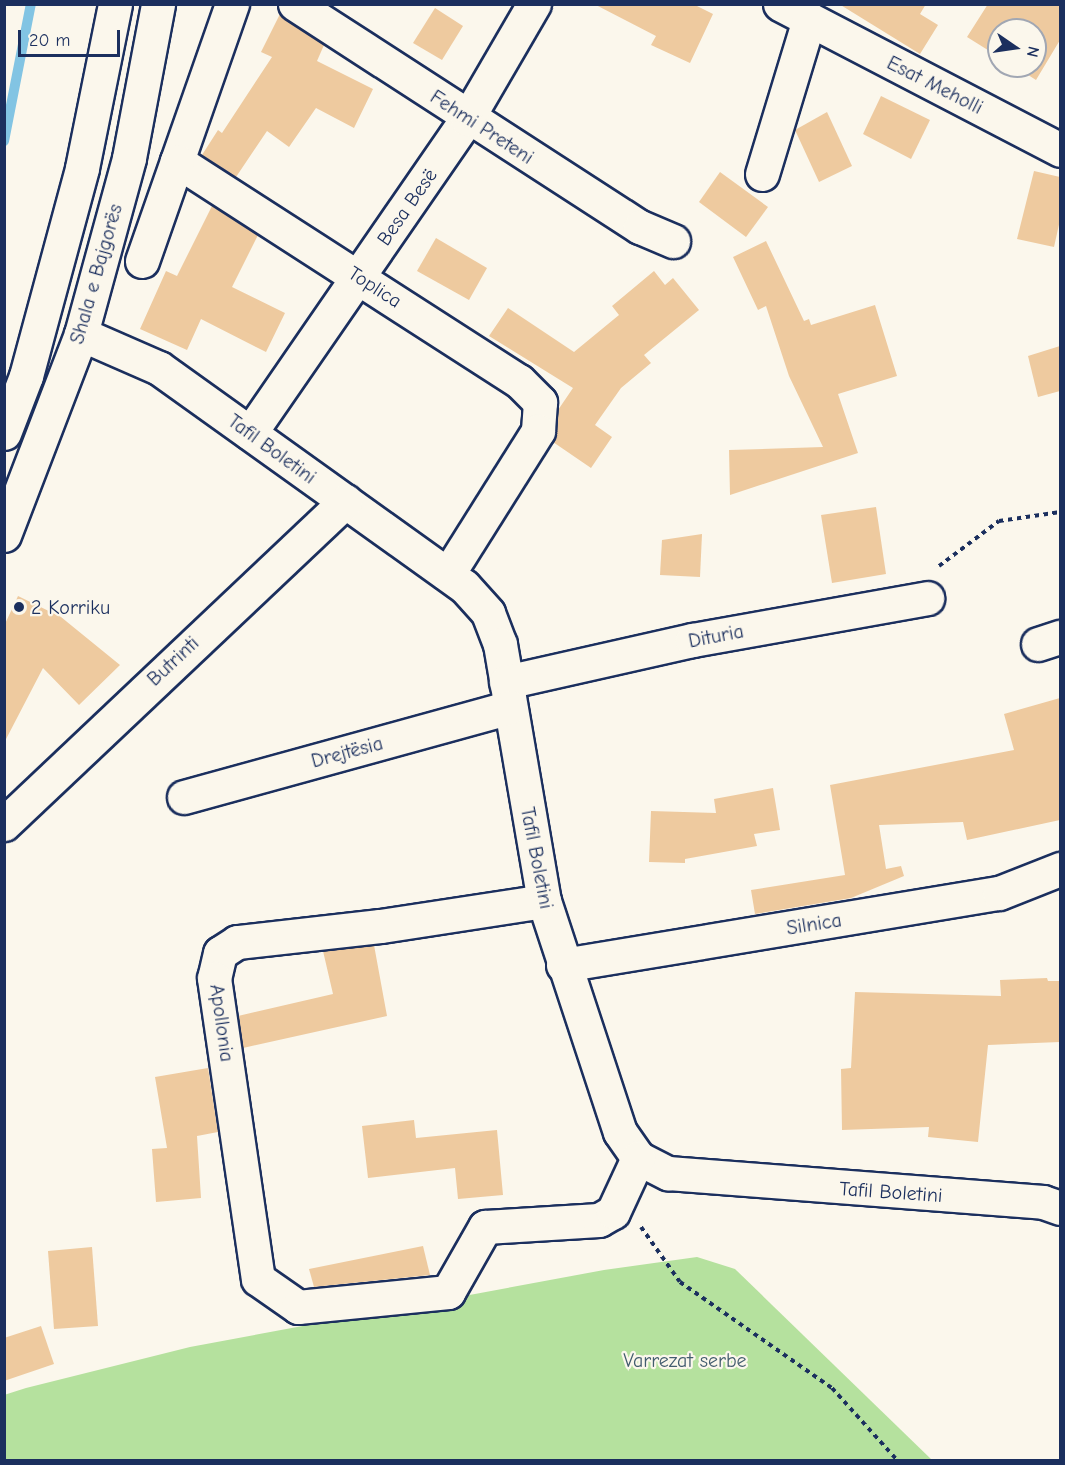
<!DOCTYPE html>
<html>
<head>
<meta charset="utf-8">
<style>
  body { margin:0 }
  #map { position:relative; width:1065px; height:1465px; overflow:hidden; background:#fbf7ec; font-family:"Comic Neue",sans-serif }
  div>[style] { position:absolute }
  .green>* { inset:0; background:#b5e19e }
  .stream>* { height:10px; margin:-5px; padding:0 5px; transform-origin:5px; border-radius:5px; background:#82c4e3 }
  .building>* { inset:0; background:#eeca9f }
  .path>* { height:4px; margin-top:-2px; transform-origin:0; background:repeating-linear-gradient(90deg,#1b2f5e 0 4.5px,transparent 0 9px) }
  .roads { filter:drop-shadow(2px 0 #1b2f5e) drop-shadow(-2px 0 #1b2f5e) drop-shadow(0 2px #1b2f5e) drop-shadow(0 -2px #1b2f5e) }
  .street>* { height:33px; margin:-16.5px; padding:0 16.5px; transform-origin:16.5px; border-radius:16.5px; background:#fbf7ec }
  .secondary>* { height:33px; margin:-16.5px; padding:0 16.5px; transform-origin:16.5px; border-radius:16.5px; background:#fbf7ec }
  .dots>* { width:16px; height:16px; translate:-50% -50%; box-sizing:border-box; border:3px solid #fbf7ec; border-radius:50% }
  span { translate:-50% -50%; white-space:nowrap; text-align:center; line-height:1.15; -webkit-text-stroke:4.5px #fbf7ec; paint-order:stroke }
  .street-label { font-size:20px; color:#1b2f5e }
  .poi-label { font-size:20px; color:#1b2f5e }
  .left { translate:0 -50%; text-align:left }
  .park-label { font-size:20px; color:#425c6e }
  .frame { position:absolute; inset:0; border:6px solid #1b2f5e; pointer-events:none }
  .north { position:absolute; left:987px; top:18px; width:60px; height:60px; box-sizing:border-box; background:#fbf7ec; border:2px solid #a1a7b3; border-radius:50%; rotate:103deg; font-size:16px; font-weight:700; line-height:24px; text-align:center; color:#1b2f5e }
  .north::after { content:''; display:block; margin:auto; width:21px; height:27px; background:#1b2f5e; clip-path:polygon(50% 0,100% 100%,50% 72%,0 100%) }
  .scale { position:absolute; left:18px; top:30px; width:102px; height:27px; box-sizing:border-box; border:3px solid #1b2f5e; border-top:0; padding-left:8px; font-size:18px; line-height:21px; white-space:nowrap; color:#1b2f5e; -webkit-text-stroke:4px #fbf7ec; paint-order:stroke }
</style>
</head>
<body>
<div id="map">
  <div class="green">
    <i style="clip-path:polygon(697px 1257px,735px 1269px,932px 1460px,5px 1460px,4px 1395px,26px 1388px,190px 1347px,604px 1270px)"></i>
  </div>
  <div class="stream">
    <i style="left:4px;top:141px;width:140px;rotate:-78.9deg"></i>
  </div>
  <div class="building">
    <i style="clip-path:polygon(594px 4px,693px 4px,713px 14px,690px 63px,651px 45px,656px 36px)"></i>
    <i style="clip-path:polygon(839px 4px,926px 4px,920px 14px,938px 25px,920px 54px)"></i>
    <i style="clip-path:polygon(988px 4px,1060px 4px,1060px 40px,1036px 80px,1014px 66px,1035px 66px,1035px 30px,999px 30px,999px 57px,967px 37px)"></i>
    <i style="clip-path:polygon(435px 8px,463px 26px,442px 60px,413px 43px)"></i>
    <i style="clip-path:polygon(280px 14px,324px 45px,317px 61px,373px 89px,354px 128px,316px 108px,289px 147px,267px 131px,236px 177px,202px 155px,218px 130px,222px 133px,272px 57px,261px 52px)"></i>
    <i style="clip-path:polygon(881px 96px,930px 120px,911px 159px,863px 134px)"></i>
    <i style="clip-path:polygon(827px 112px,852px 166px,819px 182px,795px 130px)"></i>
    <i style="clip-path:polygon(1034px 171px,1060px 177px,1060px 220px,1054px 247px,1017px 239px)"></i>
    <i style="clip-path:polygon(720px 172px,768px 207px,746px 237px,699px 202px)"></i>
    <i style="clip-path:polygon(212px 206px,258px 235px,232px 287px,285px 313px,266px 352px,201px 319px,187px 350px,140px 329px,166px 271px,177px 276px)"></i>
    <i style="clip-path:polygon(436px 238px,487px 268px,469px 300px,417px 271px)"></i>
    <i style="clip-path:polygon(766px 241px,804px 321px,809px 319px,811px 325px,875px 305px,897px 376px,838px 394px,858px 453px,730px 495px,729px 450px,823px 447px,789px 376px,766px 306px,758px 310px,733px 257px)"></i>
    <i style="clip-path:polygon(654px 271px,665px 285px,673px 278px,699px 310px,644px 355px,651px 363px,621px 388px,595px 425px,612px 437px,591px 468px,553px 442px,558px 410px,573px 388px,489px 336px,508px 308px,574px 352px,619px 315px,612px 306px)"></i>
    <i style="clip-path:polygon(1060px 346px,1060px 391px,1038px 397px,1028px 356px)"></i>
    <i style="clip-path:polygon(876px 507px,886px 574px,832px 583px,821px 515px)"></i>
    <i style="clip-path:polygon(702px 534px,700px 577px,660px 575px,662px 540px)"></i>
    <i style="clip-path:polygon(18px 596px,61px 617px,120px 665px,79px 705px,43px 668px,4px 743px,4px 626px)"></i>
    <i style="clip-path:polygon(1060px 698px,1060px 820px,967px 840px,963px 822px,879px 825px,886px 869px,901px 866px,904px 876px,851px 898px,755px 914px,751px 890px,845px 875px,830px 785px,1014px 750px,1004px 714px)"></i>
    <i style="clip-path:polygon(773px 788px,780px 830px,754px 834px,757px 846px,685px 859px,685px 863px,649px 862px,651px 811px,716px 813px,714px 799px)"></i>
    <i style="clip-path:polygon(374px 945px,387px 1016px,243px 1048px,238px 1016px,333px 994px,323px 951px)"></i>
    <i style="clip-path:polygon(1047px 978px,1048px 981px,1060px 981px,1060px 1042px,988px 1045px,978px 1142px,928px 1137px,929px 1127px,842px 1130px,841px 1069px,851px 1068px,855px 992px,1001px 996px,1000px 980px)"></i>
    <i style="clip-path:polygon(208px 1068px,218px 1132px,197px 1136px,201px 1198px,156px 1202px,152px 1149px,167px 1148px,155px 1077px)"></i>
    <i style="clip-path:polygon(414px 1120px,416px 1138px,497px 1130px,503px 1195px,458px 1199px,455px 1168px,368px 1178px,362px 1126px)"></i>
    <i style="clip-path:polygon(423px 1246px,430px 1275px,314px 1287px,309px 1269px)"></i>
    <i style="clip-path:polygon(92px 1247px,98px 1326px,54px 1329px,48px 1251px)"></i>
    <i style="clip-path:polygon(41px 1326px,54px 1364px,4px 1381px,4px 1338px)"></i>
  </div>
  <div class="path">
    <i style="left:939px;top:566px;width:75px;rotate:-36.9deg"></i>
    <i style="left:999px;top:521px;width:62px;rotate:-8.4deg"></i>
    <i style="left:641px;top:1227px;width:67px;rotate:54.7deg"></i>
    <i style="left:680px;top:1282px;width:185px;rotate:34.9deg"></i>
    <i style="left:832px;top:1388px;width:97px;rotate:47.9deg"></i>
  </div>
  <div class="roads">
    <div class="street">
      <i style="left:232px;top:4px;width:166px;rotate:109.3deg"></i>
      <i style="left:177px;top:161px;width:407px;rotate:32.8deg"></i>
      <i style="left:519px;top:381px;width:30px;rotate:45deg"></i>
      <i style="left:540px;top:402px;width:29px;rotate:94deg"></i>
      <i style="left:538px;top:431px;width:169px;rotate:122.2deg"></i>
      <i style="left:295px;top:4px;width:411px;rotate:32.9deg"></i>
      <i style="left:640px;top:227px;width:36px;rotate:23deg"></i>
      <i style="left:780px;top:4px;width:316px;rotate:27.5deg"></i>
      <i style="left:762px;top:174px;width:162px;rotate:-73.1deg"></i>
      <i style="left:142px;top:261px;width:106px;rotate:-70.7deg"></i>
      <i style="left:81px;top:334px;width:85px;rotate:23.6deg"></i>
      <i style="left:159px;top:368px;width:375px;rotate:35.6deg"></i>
      <i style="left:464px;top:586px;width:36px;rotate:48deg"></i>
      <i style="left:488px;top:613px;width:33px;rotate:69deg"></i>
      <i style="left:500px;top:644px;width:261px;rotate:80.3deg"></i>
      <i style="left:544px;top:901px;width:243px;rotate:71.8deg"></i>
      <i style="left:620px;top:1132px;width:32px;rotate:55deg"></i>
      <i style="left:638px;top:1158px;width:34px;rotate:27deg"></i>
      <i style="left:668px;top:1173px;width:376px;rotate:4.4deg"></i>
      <i style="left:1043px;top:1202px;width:18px;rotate:19deg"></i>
      <i style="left:250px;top:433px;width:382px;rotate:-55.4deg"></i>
      <i style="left:467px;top:119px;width:133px;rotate:-59.8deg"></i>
      <i style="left:1038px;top:644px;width:23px;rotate:-18deg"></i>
      <i style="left:506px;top:682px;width:191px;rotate:-12.7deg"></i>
      <i style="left:692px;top:640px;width:239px;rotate:-10.1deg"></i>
      <i style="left:184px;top:797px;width:338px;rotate:-15.4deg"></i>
      <i style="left:4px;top:824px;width:470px;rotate:-43.4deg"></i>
      <i style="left:544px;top:901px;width:166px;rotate:171.3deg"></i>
      <i style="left:380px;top:926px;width:144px;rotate:173.6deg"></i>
      <i style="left:237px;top:942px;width:20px;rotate:147deg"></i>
      <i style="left:220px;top:953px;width:26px;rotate:103deg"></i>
      <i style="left:214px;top:978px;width:304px;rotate:81.7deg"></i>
      <i style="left:258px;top:1279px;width:49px;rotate:35deg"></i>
      <i style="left:298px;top:1307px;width:151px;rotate:-5.7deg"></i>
      <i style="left:448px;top:1292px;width:75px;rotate:-60.4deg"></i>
      <i style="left:485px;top:1227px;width:114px;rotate:-3.5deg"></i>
      <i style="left:599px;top:1220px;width:16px;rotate:-30deg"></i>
      <i style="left:613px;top:1212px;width:60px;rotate:-65.2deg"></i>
      <i style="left:563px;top:965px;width:442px;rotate:-9.4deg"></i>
      <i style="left:999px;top:893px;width:66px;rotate:-21.5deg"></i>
    </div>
    <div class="secondary">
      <i style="left:4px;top:433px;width:61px;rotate:-68.9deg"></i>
      <i style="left:26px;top:376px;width:215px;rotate:-74.9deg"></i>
      <i style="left:82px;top:168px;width:167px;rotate:-78.6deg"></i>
      <i style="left:4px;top:535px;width:215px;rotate:-69deg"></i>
      <i style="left:81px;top:334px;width:182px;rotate:-74.7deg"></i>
      <i style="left:129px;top:158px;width:157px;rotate:-79.3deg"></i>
    </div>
  </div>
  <div class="dots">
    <i style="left:19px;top:607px;background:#1b2f5e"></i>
  </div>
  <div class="street-label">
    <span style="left:935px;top:85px;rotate:27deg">Esat Meholli</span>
    <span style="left:482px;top:127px;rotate:33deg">Fehmi Preteni</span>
    <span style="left:407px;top:207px;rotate:-55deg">Besa Besë</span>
    <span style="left:96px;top:274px;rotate:-74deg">Shala e Bajgorës</span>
    <span style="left:375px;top:287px;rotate:33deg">Toplica</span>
    <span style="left:272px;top:449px;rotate:36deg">Tafil Boletini</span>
    <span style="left:716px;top:636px;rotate:-11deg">Dituria</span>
    <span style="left:173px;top:661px;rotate:-43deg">Butrinti</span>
    <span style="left:347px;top:752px;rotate:-15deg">Drejtësia</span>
    <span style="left:537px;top:858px;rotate:79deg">Tafil Boletini</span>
    <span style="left:814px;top:924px;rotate:-9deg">Silnica</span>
    <span style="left:222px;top:1023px;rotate:82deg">Apollonia</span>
    <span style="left:891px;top:1192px;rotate:4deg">Tafil Boletini</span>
  </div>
  <div class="poi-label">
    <span class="left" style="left:31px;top:607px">2 Korriku</span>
  </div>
  <div class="park-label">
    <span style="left:685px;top:1360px">Varrezat serbe</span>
  </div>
  <div class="frame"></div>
  <div class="north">N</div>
  <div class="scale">20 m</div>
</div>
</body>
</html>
